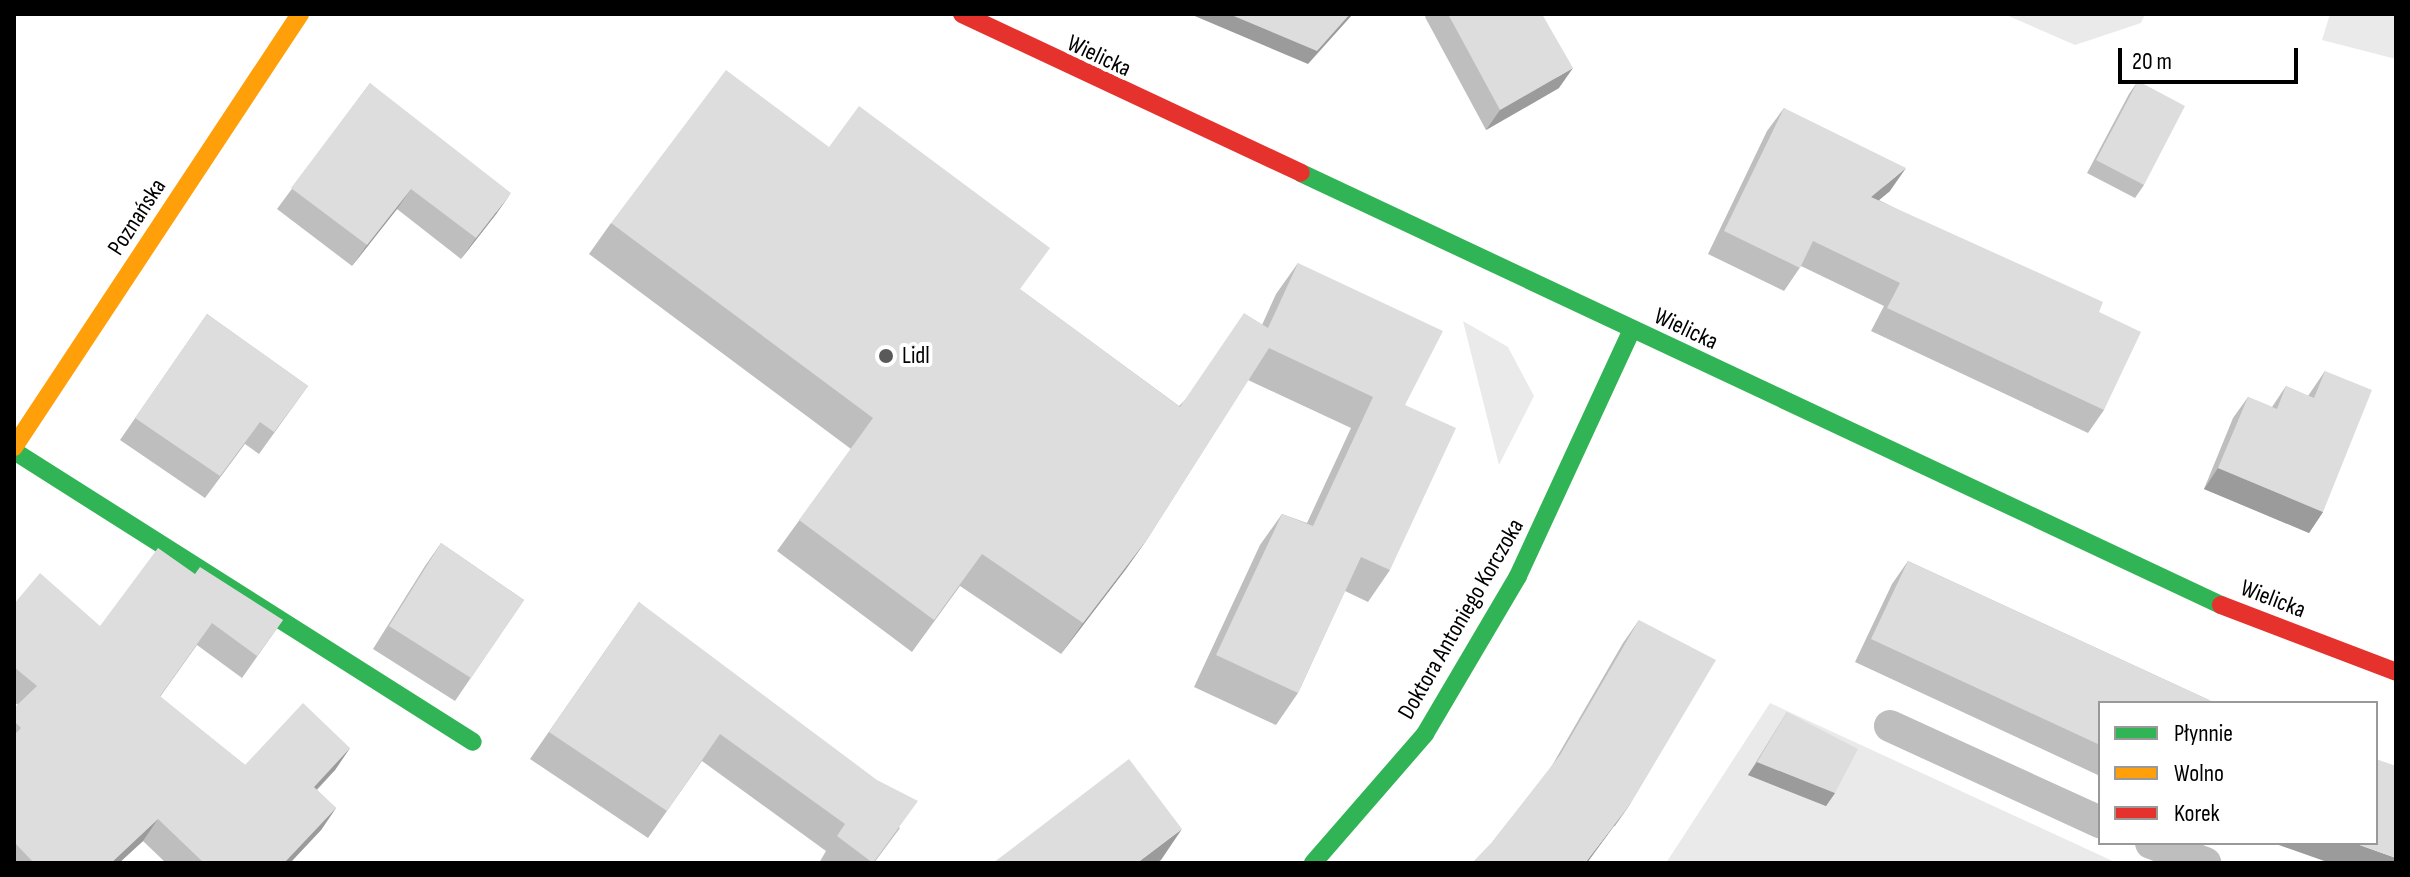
<!DOCTYPE html>
<html>
<head>
<meta charset="utf-8">
<style>
  body { margin:0 }
  #map { position:relative; width:2410px; height:877px; overflow:hidden; background:#fff; font-family:"Sofia Sans Condensed",sans-serif }
  div>[style] { position:absolute }
  .green>* { inset:0; background:#eaeaea }
  .lane>* { height:32px; margin:-16px; padding:0 16px; transform-origin:16px; border-radius:16px; background:#bebebe }
  .fast>* { height:18px; margin:-9px; padding:0 9px; transform-origin:9px; border-radius:9px; background:#30b455 }
  .slow>* { height:18px; margin:-9px; padding:0 9px; transform-origin:9px; border-radius:9px; background:#ff9f0a }
  .jam>* { height:18px; margin:-9px; padding:0 9px; transform-origin:9px; border-radius:9px; background:#e5322d }
  .wall>* { inset:0; background:#bebebe }
  .shaded-wall>* { inset:0; background:#9b9b9b }
  .building>* { inset:0; background:#ddd }
  .dots>* { width:22px; height:22px; translate:-50% -50%; box-sizing:border-box; border:4px solid #fff; border-radius:50% }
  span { translate:-50% -50%; white-space:nowrap; text-align:center; line-height:1.15; -webkit-text-stroke:8px #fff; paint-order:stroke }
  .street-label { font-size:24px; color:#000 }
  .poi-label { font-size:24px; color:#000 }
  .left { translate:0 -50%; text-align:left }
  .frame { position:absolute; inset:0; border:16px solid #000; pointer-events:none }
  .legend { position:absolute; left:2098px; top:701px; width:280px; height:144px; box-sizing:border-box; background:#fff; border:2px solid #999; margin:0; padding:10px 14px; list-style:none; font-size:24px; color:#000 }
  .legend li { display:flex; align-items:center; gap:16px; height:40px }
  .legend b { width:40px; border:2px solid #999 }
  .scale { position:absolute; left:2118px; top:48px; width:180px; height:36px; box-sizing:border-box; border:4px solid #000; border-top:0; padding-left:10px; font-size:24px; line-height:28px; white-space:nowrap; color:#000; -webkit-text-stroke:6px #fff; paint-order:stroke }
</style>
</head>
<body>
<div id="map">
  <div class="green">
    <i style="clip-path:polygon(2004px 14px,2145px 14px,2141px 23px,2075px 45px)"></i>
    <i style="clip-path:polygon(2330px 14px,2396px 14px,2396px 59px,2322px 40px)"></i>
    <i style="clip-path:polygon(1463px 321px,1508px 347px,1534px 396px,1499px 465px)"></i>
    <i style="clip-path:polygon(1770px 703px,2117px 863px,1666px 863px)"></i>
  </div>
  <div class="lane">
    <i style="left:1890px;top:726px;width:231px;rotate:24.6deg"></i>
    <i style="left:2151px;top:843px;width:58px;rotate:20.3deg"></i>
  </div>
  <div class="fast">
    <i style="left:1301px;top:173px;width:1016px;rotate:25.15deg"></i>
    <i style="left:14px;top:451px;width:543px;rotate:32.37deg"></i>
    <i style="left:1313px;top:863px;width:171px;rotate:-49deg"></i>
    <i style="left:1425px;top:734px;width:183px;rotate:-59.5deg"></i>
    <i style="left:1518px;top:576px;width:270px;rotate:-65.2deg"></i>
  </div>
  <div class="slow">
    <i style="left:14px;top:447px;width:519px;rotate:-56.55deg"></i>
  </div>
  <div class="jam">
    <i style="left:962px;top:14px;width:374px;rotate:25.1deg"></i>
    <i style="left:2221px;top:605px;width:187px;rotate:20.9deg"></i>
  </div>
  <div class="wall">
    <i style="clip-path:polygon(1427px 14px,1542px 14px,1559px 88px,1486px 130px,1425px 17px)"></i>
    <i style="clip-path:polygon(2138px 81px,2144px 185px,2135px 198px,2087px 173px,2129px 94px)"></i>
    <i style="clip-path:polygon(370px 83px,497px 213px,461px 259px,397px 209px,352px 266px,277px 209px)"></i>
    <i style="clip-path:polygon(1784px 108px,1890px 191px,1879px 200px,2099px 312px,2104px 410px,2088px 433px,1871px 331px,1884px 306px,1801px 266px,1784px 291px,1708px 254px,1767px 131px)"></i>
    <i style="clip-path:polygon(611px 223px,1021px 290px,1179px 406px,1262px 325px,1276px 294px,1298px 263px,1405px 405px,1390px 570px,1368px 602px,1345px 591px,1298px 693px,1276px 725px,1194px 687px,1260px 545px,1282px 514px,1307px 523px,1351px 428px,1248px 380px,1148px 538px,1126px 569px,1061px 654px,960px 586px,912px 652px,777px 551px,851px 449px,589px 254px)"></i>
    <i style="clip-path:polygon(207px 314px,308px 386px,259px 454px,245px 444px,205px 498px,120px 440px)"></i>
    <i style="clip-path:polygon(2325px 371px,2323px 512px,2309px 533px,2204px 489px,2233px 418px,2248px 397px,2272px 407px,2286px 386px,2308px 396px)"></i>
    <i style="clip-path:polygon(441px 543px,524px 600px,455px 701px,373px 649px,425px 566px)"></i>
    <i style="clip-path:polygon(1908px 561px,2209px 700px,2100px 703px,2100px 776px,1855px 662px,1892px 584px)"></i>
    <i style="clip-path:polygon(195px 574px,283px 620px,242px 678px,197px 645px,160px 697px,245px 765px,350px 748px,335px 770px,317px 790px,336px 808px,321px 830px,290px 863px,166px 863px,143px 841px,119px 863px,14px 863px,14px 708px,18px 705px,14px 702px,14px 604px,100px 626px)"></i>
    <i style="clip-path:polygon(639px 602px,900px 828px,874px 863px,819px 863px,826px 851px,702px 761px,648px 838px,530px 759px)"></i>
    <i style="clip-path:polygon(1639px 620px,1631px 803px,1615px 826px,1493px 841px,1550px 769px,1623px 643px)"></i>
    <i style="clip-path:polygon(1787px 712px,1835px 793px,1826px 806px,1748px 775px)"></i>
  </div>
  <div class="shaded-wall">
    <i style="clip-path:polygon(1190px 14px,1353px 14px,1308px 64px)"></i>
    <i style="clip-path:polygon(1573px 68px,1559px 88px,1486px 130px,1500px 110px)"></i>
    <i style="clip-path:polygon(1906px 168px,1890px 191px,1855px 220px,1871px 197px)"></i>
    <i style="clip-path:polygon(411px 189px,397px 209px,352px 266px,367px 245px)"></i>
    <i style="clip-path:polygon(511px 193px,497px 213px,461px 259px,476px 238px)"></i>
    <i style="clip-path:polygon(2218px 468px,2323px 512px,2309px 533px,2204px 489px)"></i>
    <i style="clip-path:polygon(1148px 538px,1126px 569px,1061px 654px,1083px 623px)"></i>
    <i style="clip-path:polygon(350px 748px,335px 770px,298px 809px,314px 787px)"></i>
    <i style="clip-path:polygon(1757px 762px,1835px 793px,1826px 806px,1748px 775px)"></i>
    <i style="clip-path:polygon(1631px 803px,1587px 863px,1585px 863px)"></i>
    <i style="clip-path:polygon(336px 808px,321px 830px,290px 863px,284px 863px)"></i>
    <i style="clip-path:polygon(158px 819px,143px 841px,119px 863px,111px 863px)"></i>
    <i style="clip-path:polygon(1182px 829px,1161px 860px,1156px 863px,1137px 863px)"></i>
    <i style="clip-path:polygon(2273px 843px,2354px 843px,2396px 858px,2396px 863px,2330px 863px)"></i>
  </div>
  <div class="building">
    <i style="clip-path:polygon(1229px 14px,1350px 14px,1317px 51px)"></i>
    <i style="clip-path:polygon(1448px 14px,1542px 14px,1573px 68px,1500px 110px)"></i>
    <i style="clip-path:polygon(726px 70px,829px 147px,859px 106px,1050px 248px,1020px 289px,1180px 407px,1244px 313px,1268px 328px,1298px 263px,1443px 331px,1405px 405px,1456px 428px,1390px 570px,1361px 557px,1298px 693px,1216px 655px,1282px 514px,1313px 526px,1373px 397px,1269px 348px,1148px 538px,1083px 623px,982px 554px,934px 620px,799px 520px,873px 418px,611px 223px)"></i>
    <i style="clip-path:polygon(2138px 81px,2185px 106px,2144px 185px,2096px 160px)"></i>
    <i style="clip-path:polygon(370px 83px,511px 193px,476px 238px,411px 189px,367px 245px,291px 188px)"></i>
    <i style="clip-path:polygon(1784px 108px,1906px 168px,1871px 197px,2103px 302px,2099px 312px,2141px 332px,2104px 410px,1887px 308px,1900px 283px,1813px 241px,1800px 268px,1724px 231px)"></i>
    <i style="clip-path:polygon(207px 314px,308px 386px,274px 432px,260px 422px,220px 476px,135px 418px)"></i>
    <i style="clip-path:polygon(2325px 371px,2372px 390px,2323px 512px,2218px 468px,2248px 397px,2277px 409px,2286px 386px,2314px 398px)"></i>
    <i style="clip-path:polygon(441px 543px,524px 600px,471px 678px,389px 626px)"></i>
    <i style="clip-path:polygon(158px 548px,195px 574px,200px 567px,283px 620px,257px 656px,212px 623px,160px 696px,245px 765px,303px 703px,350px 748px,314px 787px,336px 808px,284px 863px,204px 863px,158px 819px,111px 863px,34px 863px,14px 842px,14px 735px,21px 728px,14px 721px,14px 708px,37px 686px,14px 667px,14px 604px,40px 573px,100px 626px)"></i>
    <i style="clip-path:polygon(1908px 561px,2209px 700px,2217px 703px,2100px 703px,2100px 745px,1871px 639px)"></i>
    <i style="clip-path:polygon(639px 602px,877px 780px,918px 801px,873px 863px,837px 836px,845px 824px,720px 734px,667px 811px,549px 732px)"></i>
    <i style="clip-path:polygon(1639px 620px,1716px 660px,1631px 803px,1585px 863px,1472px 863px,1493px 841px,1560px 755px)"></i>
    <i style="clip-path:polygon(1787px 712px,1858px 749px,1835px 793px,1757px 762px)"></i>
    <i style="clip-path:polygon(1129px 759px,1182px 829px,1137px 863px,993px 863px)"></i>
    <i style="clip-path:polygon(2376px 759px,2396px 766px,2396px 858px,2354px 843px,2376px 843px)"></i>
  </div>
  <div class="dots">
    <i style="left:886px;top:356px;background:#595959"></i>
  </div>
  <div class="street-label">
    <span style="left:1099px;top:56px;rotate:25deg">Wielicka</span>
    <span style="left:137px;top:217px;rotate:-57deg">Poznańska</span>
    <span style="left:1686px;top:329px;rotate:25deg">Wielicka</span>
    <span style="left:2273px;top:599px;rotate:21deg">Wielicka</span>
    <span style="left:1461px;top:619px;rotate:-60deg">Doktora Antoniego Korczoka</span>
  </div>
  <div class="poi-label">
    <span class="left" style="left:902px;top:356px">Lidl</span>
  </div>
  <div class="frame"></div>
  <ul class="legend">
  <li><b style="height:10px;background:#30b455"></b>Płynnie</li>
  <li><b style="height:10px;background:#ff9f0a"></b>Wolno</li>
  <li><b style="height:10px;background:#e5322d"></b>Korek</li>
  </ul>
  <div class="scale">20 m</div>
</div>
</body>
</html>
